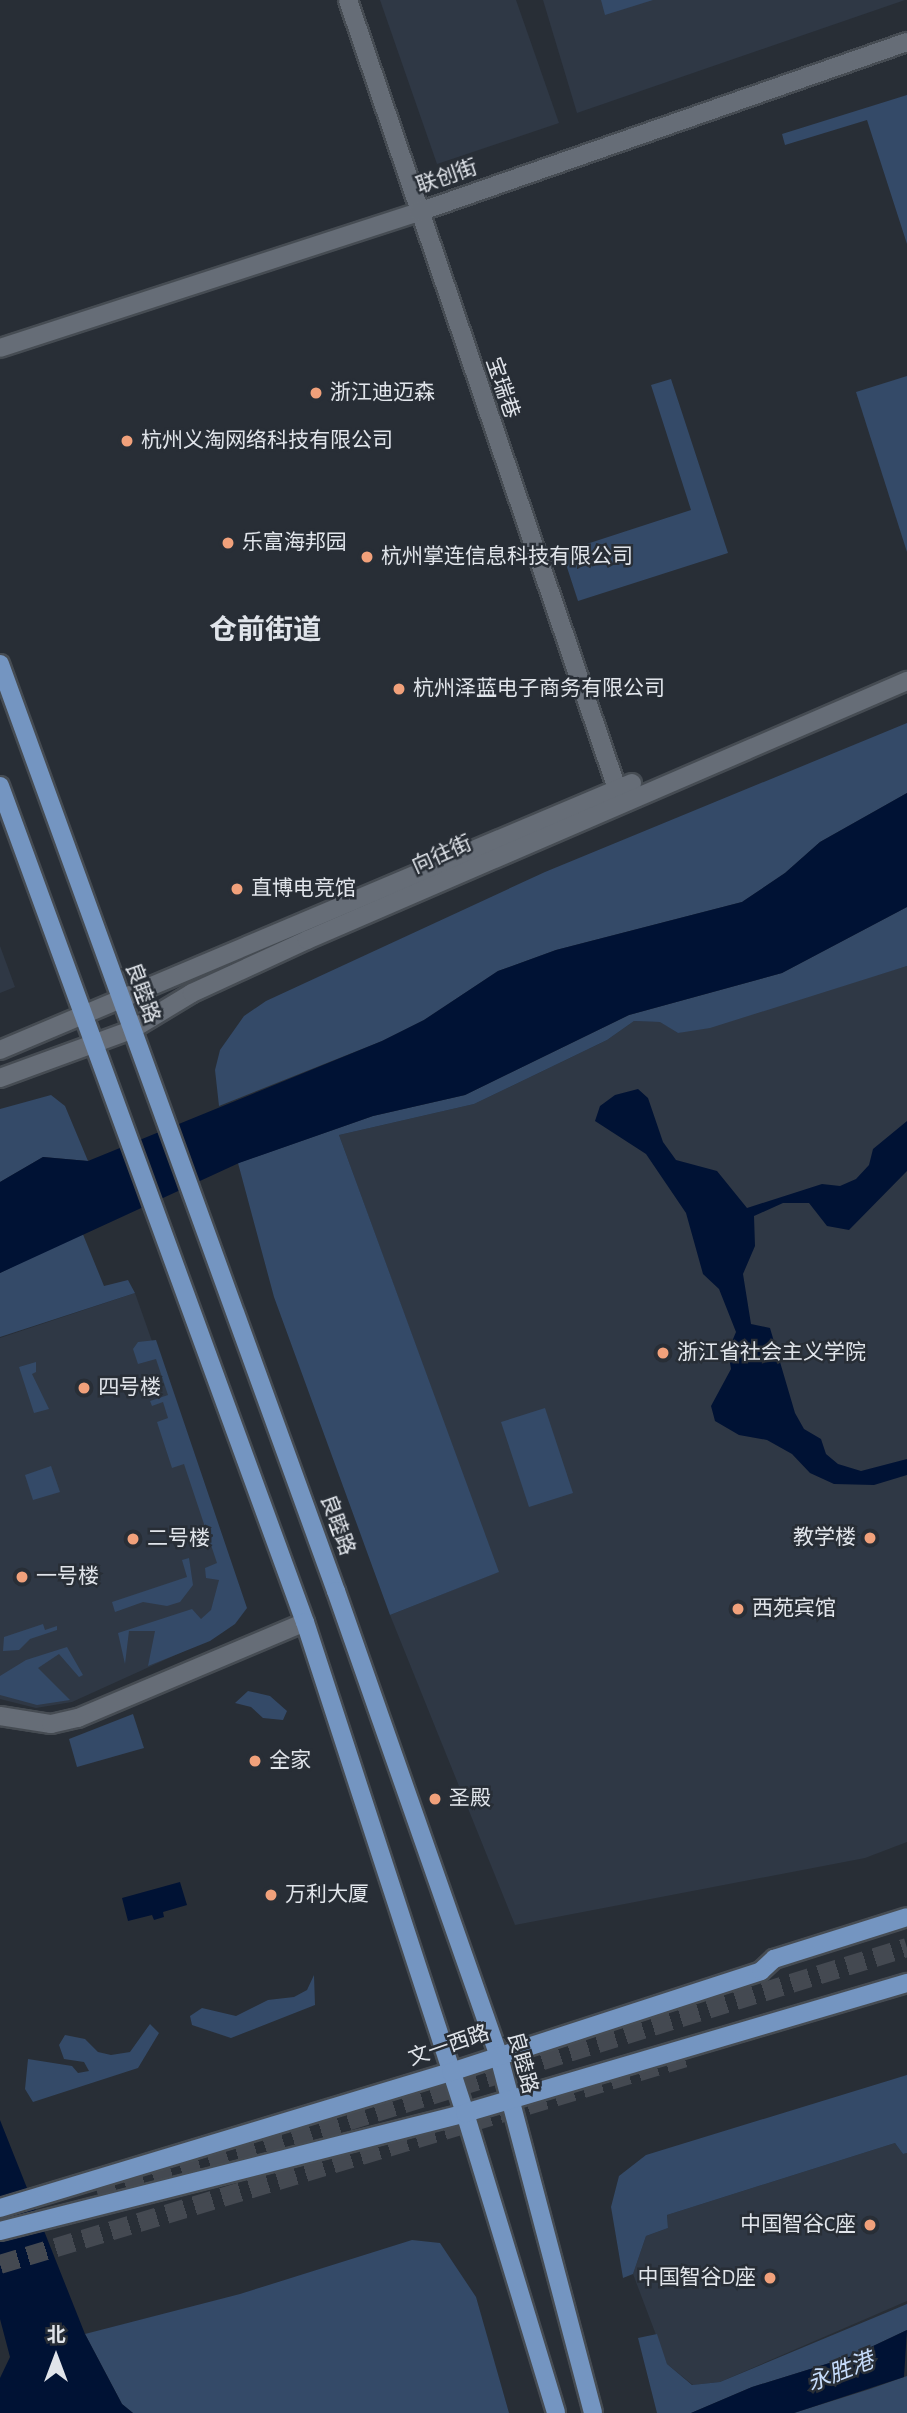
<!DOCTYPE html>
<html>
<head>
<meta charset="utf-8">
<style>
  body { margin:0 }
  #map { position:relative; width:907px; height:2413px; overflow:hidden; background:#282e36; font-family:"Alegreya Sans","Noto Sans SC",sans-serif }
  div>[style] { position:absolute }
  .built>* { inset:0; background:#2f3845 }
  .green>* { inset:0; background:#344a68 }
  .water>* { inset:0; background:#001234 }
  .trunk-tunnel>* { height:19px; margin-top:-9.5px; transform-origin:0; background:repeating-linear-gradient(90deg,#444951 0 19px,transparent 0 29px) }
  .roads { filter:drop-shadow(2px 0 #464c53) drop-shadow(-2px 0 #464c53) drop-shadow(0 2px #464c53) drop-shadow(0 -2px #464c53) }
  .minor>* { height:18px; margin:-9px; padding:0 9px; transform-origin:9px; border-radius:9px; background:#666d77 }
  .tertiary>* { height:18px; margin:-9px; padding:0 9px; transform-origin:9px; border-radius:9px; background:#666d77 }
  .primary>* { height:18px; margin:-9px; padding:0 9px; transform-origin:9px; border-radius:9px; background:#7495c1 }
  .dots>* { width:19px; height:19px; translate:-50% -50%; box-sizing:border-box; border:4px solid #282e36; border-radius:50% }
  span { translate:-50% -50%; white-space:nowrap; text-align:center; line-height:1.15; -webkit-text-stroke:5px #282e36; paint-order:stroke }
  .street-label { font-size:21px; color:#e0e4ea }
  .poi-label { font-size:21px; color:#e0e4ea }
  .left { translate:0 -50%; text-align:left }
  .right { translate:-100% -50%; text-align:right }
  .water-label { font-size:23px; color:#c6dcfb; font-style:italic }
  .district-label { font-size:28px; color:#e0e4ea; font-weight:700 }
  .north { position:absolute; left:21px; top:2322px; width:70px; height:70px; -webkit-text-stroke:5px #282e36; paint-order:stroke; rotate:0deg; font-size:19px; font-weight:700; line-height:28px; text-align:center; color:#e0e4ea }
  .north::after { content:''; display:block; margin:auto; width:24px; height:32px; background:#e0e4ea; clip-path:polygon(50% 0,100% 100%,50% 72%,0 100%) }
</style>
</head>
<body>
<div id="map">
  <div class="built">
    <i style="clip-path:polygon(380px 0,516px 0,559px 123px,437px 164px)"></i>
    <i style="clip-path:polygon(543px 0,905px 0,577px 113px)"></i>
    <i style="clip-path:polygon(0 946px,15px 987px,0 993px)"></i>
    <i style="clip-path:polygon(907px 966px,907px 1842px,865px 1858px,515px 1925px,390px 1615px,498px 1572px,339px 1135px,474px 1104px,607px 1040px,634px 1021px,661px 1022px,678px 1033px)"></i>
    <i style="clip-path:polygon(135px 1293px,244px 1602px,213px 1638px,72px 1702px,36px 1708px,0 1699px,0 1338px)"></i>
    <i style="clip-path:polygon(895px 2143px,903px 2154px,907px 2153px,907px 2301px,720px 2382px,693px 2385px,667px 2364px,633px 2274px,646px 2236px,668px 2228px,667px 2215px)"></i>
  </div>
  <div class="green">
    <i style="clip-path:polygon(601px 0,653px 0,605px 15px)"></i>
    <i style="clip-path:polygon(907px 95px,907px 244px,867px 120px,785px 145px,782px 134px)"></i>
    <i style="clip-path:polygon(907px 376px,907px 552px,856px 392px)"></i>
    <i style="clip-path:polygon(671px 379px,728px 553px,578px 601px,562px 552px,691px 510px,651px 385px)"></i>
    <i style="clip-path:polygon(907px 723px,907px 793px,820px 842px,785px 873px,742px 902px,556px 950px,498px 971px,424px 1020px,382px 1041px,219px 1106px,215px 1070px,220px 1050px,244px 1016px,266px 1001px,545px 872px)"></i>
    <i style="clip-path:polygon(907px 907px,907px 966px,710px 1028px,678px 1033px,660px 1022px,634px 1021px,607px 1040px,474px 1104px,339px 1135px,499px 1572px,390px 1615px,274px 1297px,238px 1163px,373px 1116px,465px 1095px,629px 1015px,782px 973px)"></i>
    <i style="clip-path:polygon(51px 1095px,65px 1106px,88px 1161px,43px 1157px,0 1182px,0 1109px)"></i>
    <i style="clip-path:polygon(82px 1232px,104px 1286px,128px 1280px,135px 1293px,0 1337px,0 1273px)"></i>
    <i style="clip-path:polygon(156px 1340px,247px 1608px,235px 1624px,210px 1641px,148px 1666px,155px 1631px,129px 1631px,125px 1664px,118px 1633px,192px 1609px,201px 1619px,211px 1610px,219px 1580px,206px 1578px,205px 1568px,217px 1563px,184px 1464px,172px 1468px,157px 1422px,168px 1418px,163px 1402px,152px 1406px,150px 1401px,168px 1395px,156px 1359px,138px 1364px,133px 1349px,138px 1342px)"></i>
    <i style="clip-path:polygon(36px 1362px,36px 1372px,32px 1374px,49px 1409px,34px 1413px,19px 1367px)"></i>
    <i style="clip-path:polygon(545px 1408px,573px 1493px,529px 1507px,501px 1422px)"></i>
    <i style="clip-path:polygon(51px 1466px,60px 1492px,33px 1500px,25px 1475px)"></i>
    <i style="clip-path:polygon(189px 1558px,193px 1585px,180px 1602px,167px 1606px,143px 1602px,115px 1612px,112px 1602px,187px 1577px,182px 1560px)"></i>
    <i style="clip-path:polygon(43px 1624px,45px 1630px,57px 1626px,57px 1630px,30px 1639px,19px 1650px,3px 1651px,4px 1637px)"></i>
    <i style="clip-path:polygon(67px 1647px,83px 1675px,79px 1677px,59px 1654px,38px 1668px,70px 1700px,37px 1705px,0 1695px,0 1676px,26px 1660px)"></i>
    <i style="clip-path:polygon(248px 1691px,270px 1696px,287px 1711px,283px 1720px,263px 1718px,251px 1707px,235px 1703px)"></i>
    <i style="clip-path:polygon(133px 1714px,144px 1748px,77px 1767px,69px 1739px)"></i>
    <i style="clip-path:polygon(314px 1975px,315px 2005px,231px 2038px,192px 2025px,190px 2016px,202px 2008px,236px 2016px,268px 2000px,294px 1997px,307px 1990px)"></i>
    <i style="clip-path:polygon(150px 2024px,159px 2033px,138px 2068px,33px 2102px,25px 2089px,28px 2059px,72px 2066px,78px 2073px,89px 2071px,84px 2062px,64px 2059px,59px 2045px,65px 2035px,85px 2039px,98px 2052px,111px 2055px,130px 2052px)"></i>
    <i style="clip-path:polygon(907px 2075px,907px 2153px,903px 2154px,895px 2143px,667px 2215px,668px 2228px,646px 2236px,633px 2274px,623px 2278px,611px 2207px,619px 2176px,646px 2155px)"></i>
    <i style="clip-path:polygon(412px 2240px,440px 2243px,476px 2297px,509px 2413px,133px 2413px,122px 2404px,85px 2334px,240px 2294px)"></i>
    <i style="clip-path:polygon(907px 2304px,907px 2330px,852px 2356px,752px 2387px,691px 2413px,657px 2413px,638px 2338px,657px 2334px,667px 2364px,692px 2385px,720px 2382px)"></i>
    <i style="clip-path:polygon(907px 2376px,907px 2413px,794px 2413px,870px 2389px)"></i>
  </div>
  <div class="water">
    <i style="clip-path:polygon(907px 793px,907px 907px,782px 973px,629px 1015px,465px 1095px,373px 1116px,239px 1163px,0 1273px,0 1182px,43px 1157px,88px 1161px,382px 1041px,424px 1020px,498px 971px,556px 950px,742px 902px,785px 873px,820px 842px)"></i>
    <i style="clip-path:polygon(638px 1089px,648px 1098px,663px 1142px,676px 1160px,717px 1171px,747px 1208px,822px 1184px,840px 1186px,856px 1179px,869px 1165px,873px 1149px,907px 1121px,907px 1171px,849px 1230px,827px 1226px,809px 1203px,783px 1203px,754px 1216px,755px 1246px,743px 1274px,751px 1324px,770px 1328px,795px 1413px,804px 1429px,821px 1439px,826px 1454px,838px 1464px,861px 1471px,907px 1459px,907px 1475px,874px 1485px,834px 1484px,810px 1473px,792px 1454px,767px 1440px,739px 1435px,715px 1421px,711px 1406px,731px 1369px,728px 1351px,736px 1332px,719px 1289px,703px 1274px,686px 1213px,646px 1154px,595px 1121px,600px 1106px,615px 1095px)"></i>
    <i style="clip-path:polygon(180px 1882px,187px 1905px,163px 1912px,164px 1917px,154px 1920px,152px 1915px,128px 1921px,122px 1898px)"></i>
    <i style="clip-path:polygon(0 2120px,85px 2334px,122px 2404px,133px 2413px,0 2413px,0 2378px,10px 2357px,0 2319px)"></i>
    <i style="clip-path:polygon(907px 2330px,904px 2377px,794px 2413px,691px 2413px,752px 2387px,852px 2356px)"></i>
  </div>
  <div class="trunk-tunnel">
    <i style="left:99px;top:2198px;width:846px;rotate:-17.26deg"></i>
    <i style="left:0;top:2264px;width:717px;rotate:-16.79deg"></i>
  </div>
  <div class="roads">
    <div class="minor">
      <i style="left:348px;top:0;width:834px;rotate:71.17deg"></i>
      <i style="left:0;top:1716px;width:52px;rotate:8.9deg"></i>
      <i style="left:51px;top:1724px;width:28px;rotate:-13deg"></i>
      <i style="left:78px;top:1718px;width:246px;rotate:-22.9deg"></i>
    </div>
    <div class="tertiary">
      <i style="left:0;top:348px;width:441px;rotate:-18deg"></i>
      <i style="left:419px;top:212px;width:517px;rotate:-19.21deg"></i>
      <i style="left:0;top:1050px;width:686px;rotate:-22.9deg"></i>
      <i style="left:0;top:1078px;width:140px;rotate:-20.1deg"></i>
      <i style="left:131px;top:1030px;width:71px;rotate:-31.2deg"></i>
      <i style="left:192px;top:993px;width:127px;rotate:-24.7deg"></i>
      <i style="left:307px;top:940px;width:654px;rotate:-23.35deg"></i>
    </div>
    <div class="primary">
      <i style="left:0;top:664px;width:986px;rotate:70.08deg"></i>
      <i style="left:336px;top:1591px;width:490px;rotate:70.7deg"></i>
      <i style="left:498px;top:2053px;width:372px;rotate:75.2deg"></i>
      <i style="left:0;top:786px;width:890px;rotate:69.96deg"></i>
      <i style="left:305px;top:1622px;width:516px;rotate:71.95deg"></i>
      <i style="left:465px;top:2113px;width:313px;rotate:73.1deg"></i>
      <i style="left:0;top:2208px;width:471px;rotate:-16.8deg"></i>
      <i style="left:451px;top:2072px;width:326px;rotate:-18deg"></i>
      <i style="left:761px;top:1971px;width:18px;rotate:-43deg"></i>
      <i style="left:774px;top:1959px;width:139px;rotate:-17.5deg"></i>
      <i style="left:0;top:2231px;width:480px;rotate:-14.2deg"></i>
      <i style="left:465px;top:2113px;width:461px;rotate:-16.4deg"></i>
    </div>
  </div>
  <div class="dots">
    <i style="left:316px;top:393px;background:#f1a17b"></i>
    <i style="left:127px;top:441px;background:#f1a17b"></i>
    <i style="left:228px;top:543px;background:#f1a17b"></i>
    <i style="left:367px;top:557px;background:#f1a17b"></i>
    <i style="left:399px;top:689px;background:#f1a17b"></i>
    <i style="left:237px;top:889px;background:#f1a17b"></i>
    <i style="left:663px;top:1353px;background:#f1a17b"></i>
    <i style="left:84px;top:1388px;background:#f1a17b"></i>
    <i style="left:870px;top:1538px;background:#f1a17b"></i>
    <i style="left:133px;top:1539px;background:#f1a17b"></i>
    <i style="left:22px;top:1577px;background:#f1a17b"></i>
    <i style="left:738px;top:1609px;background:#f1a17b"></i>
    <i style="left:255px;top:1761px;background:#f1a17b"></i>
    <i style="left:435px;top:1799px;background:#f1a17b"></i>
    <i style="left:271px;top:1895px;background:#f1a17b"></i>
    <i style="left:870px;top:2225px;background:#f1a17b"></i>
    <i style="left:770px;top:2278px;background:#f1a17b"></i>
  </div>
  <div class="street-label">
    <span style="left:447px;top:177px;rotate:-19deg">联创街</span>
    <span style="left:502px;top:388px;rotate:71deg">宝瑞巷</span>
    <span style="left:442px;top:855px;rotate:-24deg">向往街</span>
    <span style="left:142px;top:993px;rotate:70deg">良睦路</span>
    <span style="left:337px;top:1525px;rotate:70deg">良睦路</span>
    <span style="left:449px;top:2046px;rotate:-19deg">文一西路</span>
    <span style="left:522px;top:2063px;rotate:75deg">良睦路</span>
  </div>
  <div class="poi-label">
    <span class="left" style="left:330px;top:393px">浙江迪迈森</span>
    <span class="left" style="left:141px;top:441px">杭州义淘网络科技有限公司</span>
    <span class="left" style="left:242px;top:543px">乐富海邦园</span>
    <span class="left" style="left:381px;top:557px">杭州掌连信息科技有限公司</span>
    <span class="left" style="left:413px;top:689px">杭州泽蓝电子商务有限公司</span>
    <span class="left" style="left:251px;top:889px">直博电竞馆</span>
    <span class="left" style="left:677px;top:1353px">浙江省社会主义学院</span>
    <span class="left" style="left:98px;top:1388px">四号楼</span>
    <span class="right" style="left:856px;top:1538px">教学楼</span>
    <span class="left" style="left:147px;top:1539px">二号楼</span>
    <span class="left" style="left:36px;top:1577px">一号楼</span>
    <span class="left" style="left:752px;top:1609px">西苑宾馆</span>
    <span class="left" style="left:269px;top:1761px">全家</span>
    <span class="left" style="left:449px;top:1799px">圣殿</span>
    <span class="left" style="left:285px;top:1895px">万利大厦</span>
    <span class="right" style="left:856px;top:2225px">中国智谷C座</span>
    <span class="right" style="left:756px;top:2278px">中国智谷D座</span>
  </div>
  <div class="water-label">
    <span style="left:841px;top:2373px;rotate:-21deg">永胜港</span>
  </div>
  <div class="district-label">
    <span style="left:265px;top:631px">仓前街道</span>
  </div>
  <div class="north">北</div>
</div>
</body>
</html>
